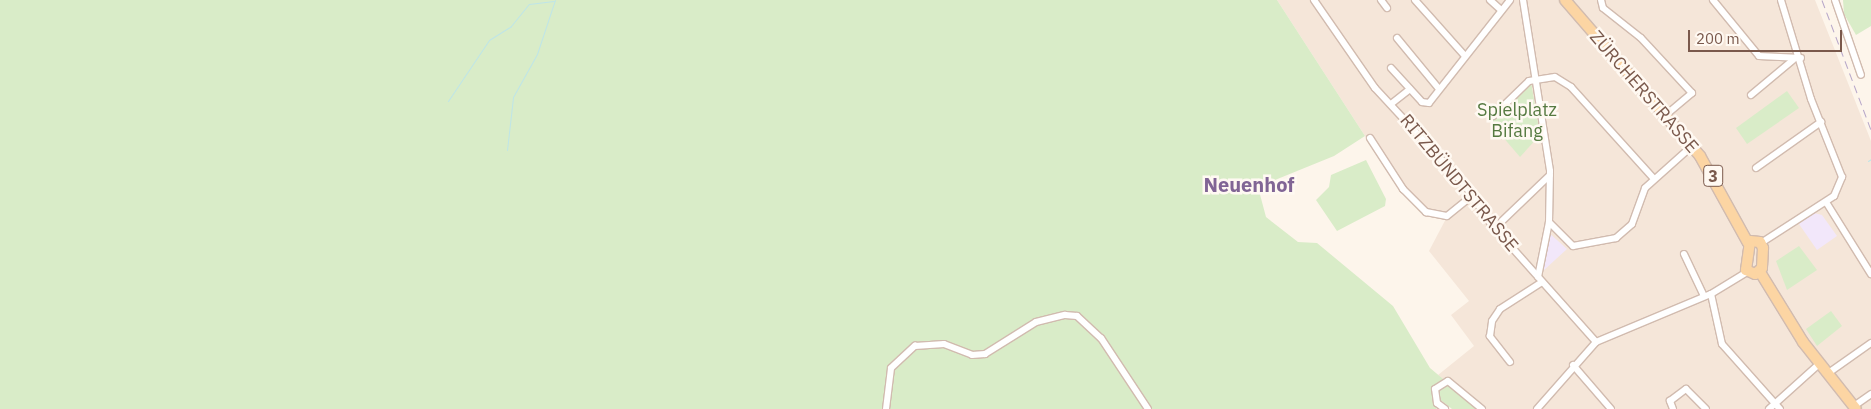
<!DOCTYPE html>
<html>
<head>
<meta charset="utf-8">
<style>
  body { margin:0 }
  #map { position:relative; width:1871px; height:409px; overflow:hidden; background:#fdf5eb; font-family:"IBM Plex Sans",sans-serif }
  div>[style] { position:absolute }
  .residential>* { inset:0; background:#f5e6d9 }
  .education>* { inset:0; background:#f2e7fa }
  .green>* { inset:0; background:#d9ecc8 }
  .stream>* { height:1px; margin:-0.5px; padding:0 0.5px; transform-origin:0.5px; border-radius:0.5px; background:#bee5e8 }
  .roads { filter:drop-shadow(1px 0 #d1bbaf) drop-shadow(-1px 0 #d1bbaf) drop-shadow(0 1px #d1bbaf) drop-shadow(0 -1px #d1bbaf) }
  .street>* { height:6px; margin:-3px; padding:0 3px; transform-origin:3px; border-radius:3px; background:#fff }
  .primary>* { height:10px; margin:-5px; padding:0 5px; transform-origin:5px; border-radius:5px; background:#fcd5a3 }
  .rail>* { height:1px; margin-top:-0.5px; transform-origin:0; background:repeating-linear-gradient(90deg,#b7a7c9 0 8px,transparent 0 13px) }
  span { translate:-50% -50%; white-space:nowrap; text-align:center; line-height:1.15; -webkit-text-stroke:5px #fff9f2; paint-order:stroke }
  .shield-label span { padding:1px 4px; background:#fff9f2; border:1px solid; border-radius:4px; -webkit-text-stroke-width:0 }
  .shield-label { font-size:16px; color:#7a594c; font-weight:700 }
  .street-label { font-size:18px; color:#7a594c }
  .park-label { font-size:18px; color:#567a41 }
  .quarter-label { font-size:20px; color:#816595; font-weight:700 }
  .scale { position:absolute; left:1688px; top:30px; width:154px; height:22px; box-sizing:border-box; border:2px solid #7a594c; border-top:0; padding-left:6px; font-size:15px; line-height:18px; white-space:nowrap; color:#7a594c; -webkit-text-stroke:4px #fff9f2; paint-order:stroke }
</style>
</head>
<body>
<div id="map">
  <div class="residential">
    <i style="clip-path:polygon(1277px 0,1815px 0,1871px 141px,1871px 409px,1479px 409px,1438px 375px,1474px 346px,1451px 315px,1469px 301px,1429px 251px,1449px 213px,1426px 212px,1417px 203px,1365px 136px)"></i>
  </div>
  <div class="education">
    <i style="clip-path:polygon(1814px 213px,1822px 215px,1837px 236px,1817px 250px,1799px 224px)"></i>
    <i style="clip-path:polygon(1547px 231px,1567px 249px,1543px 271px,1544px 251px)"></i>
  </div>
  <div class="green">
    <i style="clip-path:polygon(0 0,1277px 0,1365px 136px,1334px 156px,1258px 187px,1266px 217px,1298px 242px,1317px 243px,1393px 306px,1430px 368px,1479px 409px,1452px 409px,1442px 401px,1436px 409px,0 409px)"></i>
    <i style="clip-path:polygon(1843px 0,1871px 0,1871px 26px,1856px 35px,1844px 14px)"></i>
    <i style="clip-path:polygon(1531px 82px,1540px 135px,1520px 157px,1490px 122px)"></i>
    <i style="clip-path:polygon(1787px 91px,1799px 108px,1747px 144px,1736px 128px)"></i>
    <i style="clip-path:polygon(1366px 160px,1386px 199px,1385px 206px,1337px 231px,1316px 200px,1329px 187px,1331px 175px)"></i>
    <i style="clip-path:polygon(1799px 246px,1817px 270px,1787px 290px,1776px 261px)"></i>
    <i style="clip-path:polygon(1831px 311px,1842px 326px,1817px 346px,1806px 329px)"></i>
  </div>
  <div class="stream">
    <i style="left:448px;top:101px;width:73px;rotate:-56.1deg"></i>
    <i style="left:489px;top:40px;width:26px;rotate:-32deg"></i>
    <i style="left:511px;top:26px;width:28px;rotate:-51deg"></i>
    <i style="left:529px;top:4px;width:25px;rotate:-7deg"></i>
    <i style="left:507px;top:150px;width:53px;rotate:-83.5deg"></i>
    <i style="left:513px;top:97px;width:49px;rotate:-60.8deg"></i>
    <i style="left:537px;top:54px;width:57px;rotate:-71.6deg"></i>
    <i style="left:1868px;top:161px;width:4px;rotate:-34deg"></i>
  </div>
  <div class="roads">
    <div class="street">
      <i style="left:1314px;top:0;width:107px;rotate:55.3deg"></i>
      <i style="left:1375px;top:88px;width:131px;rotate:47.2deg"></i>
      <i style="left:1464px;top:184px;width:48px;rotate:56deg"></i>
      <i style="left:1491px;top:224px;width:158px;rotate:48.3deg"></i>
      <i style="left:1381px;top:0;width:10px;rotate:53deg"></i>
      <i style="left:1415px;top:0;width:75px;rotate:48.2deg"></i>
      <i style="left:1490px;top:0;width:13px;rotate:42deg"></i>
      <i style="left:1523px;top:0;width:173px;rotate:81deg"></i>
      <i style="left:1550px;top:171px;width:51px;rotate:91.1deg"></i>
      <i style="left:1549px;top:222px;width:56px;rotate:101.3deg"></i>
      <i style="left:1601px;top:0;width:8px;rotate:76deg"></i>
      <i style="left:1603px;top:8px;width:48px;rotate:38.3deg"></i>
      <i style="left:1641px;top:38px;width:75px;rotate:47.2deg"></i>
      <i style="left:1692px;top:93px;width:35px;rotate:140deg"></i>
      <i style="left:1713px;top:0;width:72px;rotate:50.6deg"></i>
      <i style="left:1759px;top:56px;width:42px;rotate:2.7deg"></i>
      <i style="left:1835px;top:0;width:79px;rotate:70.9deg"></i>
      <i style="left:1397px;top:38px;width:66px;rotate:50.5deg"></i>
      <i style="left:1391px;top:68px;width:46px;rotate:47.6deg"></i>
      <i style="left:1422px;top:102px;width:7px;rotate:8deg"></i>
      <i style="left:1429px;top:103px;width:131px;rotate:-51.8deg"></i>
      <i style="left:1751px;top:95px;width:55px;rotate:-39.8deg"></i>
      <i style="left:1391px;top:104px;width:24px;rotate:-38deg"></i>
      <i style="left:1493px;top:116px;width:50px;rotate:-44.2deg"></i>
      <i style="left:1529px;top:81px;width:26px;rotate:-9deg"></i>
      <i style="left:1555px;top:77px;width:19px;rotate:32deg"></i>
      <i style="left:1571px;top:87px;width:124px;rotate:47.9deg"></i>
      <i style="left:1370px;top:138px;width:61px;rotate:57.1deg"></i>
      <i style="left:1403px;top:189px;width:33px;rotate:45deg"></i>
      <i style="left:1426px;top:212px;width:21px;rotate:11deg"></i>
      <i style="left:1447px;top:216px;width:33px;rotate:-39deg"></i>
      <i style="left:1756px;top:168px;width:80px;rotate:-35.3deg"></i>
      <i style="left:1826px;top:202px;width:85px;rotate:58deg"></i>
      <i style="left:1502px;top:221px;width:66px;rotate:-43.8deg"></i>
      <i style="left:1549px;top:222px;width:34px;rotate:45deg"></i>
      <i style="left:1573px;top:246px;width:44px;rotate:-10.5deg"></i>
      <i style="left:1616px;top:238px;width:21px;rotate:-41deg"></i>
      <i style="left:1632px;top:224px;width:38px;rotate:-70deg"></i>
      <i style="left:1645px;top:188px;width:63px;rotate:-41.8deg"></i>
      <i style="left:1761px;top:243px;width:87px;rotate:-32.8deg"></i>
      <i style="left:1834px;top:196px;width:21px;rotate:-67deg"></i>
      <i style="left:1842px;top:177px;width:84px;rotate:-111.7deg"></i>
      <i style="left:1811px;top:99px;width:103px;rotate:-106.9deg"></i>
      <i style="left:1684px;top:254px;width:44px;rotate:64.6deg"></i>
      <i style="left:1711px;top:294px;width:51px;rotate:77.6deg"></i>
      <i style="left:1722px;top:344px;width:87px;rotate:48.3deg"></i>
      <i style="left:1510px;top:362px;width:33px;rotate:-128deg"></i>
      <i style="left:1490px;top:336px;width:15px;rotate:-82deg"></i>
      <i style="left:1492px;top:321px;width:14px;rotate:-56deg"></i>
      <i style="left:1500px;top:309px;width:50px;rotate:-32.7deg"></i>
      <i style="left:1573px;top:365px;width:58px;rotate:49.2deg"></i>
      <i style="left:1827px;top:374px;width:54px;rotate:-35.2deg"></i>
      <i style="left:1854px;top:406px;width:21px;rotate:-35deg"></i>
      <i style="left:886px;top:409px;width:41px;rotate:-83deg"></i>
      <i style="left:891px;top:368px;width:33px;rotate:-43deg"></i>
      <i style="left:915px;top:346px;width:29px;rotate:-4deg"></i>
      <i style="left:944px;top:344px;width:30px;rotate:21deg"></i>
      <i style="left:972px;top:355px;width:13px;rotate:-4deg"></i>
      <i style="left:985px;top:354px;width:60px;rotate:-32.1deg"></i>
      <i style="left:1036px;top:322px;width:30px;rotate:-14deg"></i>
      <i style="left:1065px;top:315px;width:12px;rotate:5deg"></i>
      <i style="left:1077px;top:316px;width:33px;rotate:43deg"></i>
      <i style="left:1101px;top:338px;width:85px;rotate:56.5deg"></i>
      <i style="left:1445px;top:409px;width:10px;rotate:-143deg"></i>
      <i style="left:1437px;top:403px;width:14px;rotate:-98deg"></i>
      <i style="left:1435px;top:389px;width:15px;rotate:-32deg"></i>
      <i style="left:1448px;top:381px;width:44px;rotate:39.5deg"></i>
      <i style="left:1537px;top:409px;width:89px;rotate:-48.6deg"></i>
      <i style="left:1596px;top:342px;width:125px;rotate:-22.7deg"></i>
      <i style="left:1711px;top:294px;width:42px;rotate:-31.4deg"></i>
      <i style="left:1673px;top:409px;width:9px;rotate:-111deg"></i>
      <i style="left:1670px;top:401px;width:20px;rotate:-37deg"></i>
      <i style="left:1686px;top:389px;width:28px;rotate:45deg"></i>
      <i style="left:1769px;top:409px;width:67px;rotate:-42deg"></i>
    </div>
    <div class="primary">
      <i style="left:1565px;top:0;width:206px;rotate:49.1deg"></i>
      <i style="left:1700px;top:156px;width:99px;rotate:61.1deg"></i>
      <i style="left:1750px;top:241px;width:10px;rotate:6deg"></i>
      <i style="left:1760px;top:242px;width:7px;rotate:63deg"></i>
      <i style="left:1763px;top:248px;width:20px;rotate:93deg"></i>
      <i style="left:1762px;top:268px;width:9px;rotate:139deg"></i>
      <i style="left:1755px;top:274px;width:10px;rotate:-156deg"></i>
      <i style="left:1746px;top:270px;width:29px;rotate:-82deg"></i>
      <i style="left:1760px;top:272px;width:82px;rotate:58.4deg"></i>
      <i style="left:1803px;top:342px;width:85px;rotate:51.7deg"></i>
    </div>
  </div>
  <div class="rail">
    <i style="left:1822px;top:0;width:139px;rotate:69.3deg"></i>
  </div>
  <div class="shield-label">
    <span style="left:1713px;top:176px">3</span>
  </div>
  <div class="street-label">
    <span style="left:1644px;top:92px;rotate:49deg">ZÜRCHERSTRASSE</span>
    <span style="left:1459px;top:183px;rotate:50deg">RITZBÜNDTSTRASSE</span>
  </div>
  <div class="park-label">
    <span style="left:1517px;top:121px">Spielplatz<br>Bifang</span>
  </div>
  <div class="quarter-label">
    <span style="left:1249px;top:184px">Neuenhof</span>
  </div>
  <div class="scale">200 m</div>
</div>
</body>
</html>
